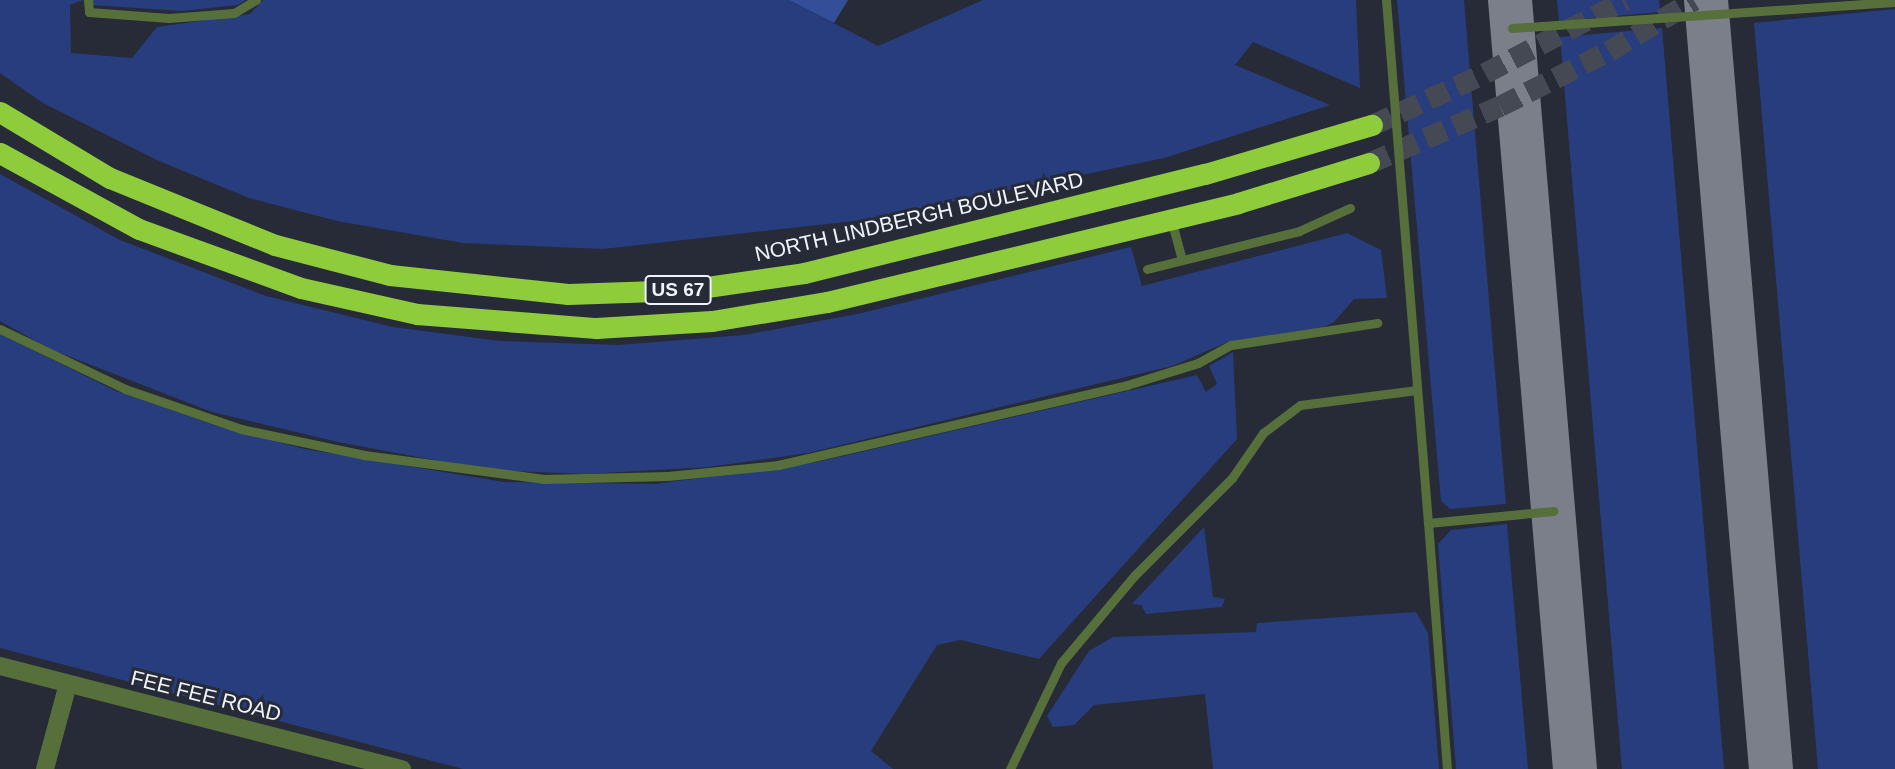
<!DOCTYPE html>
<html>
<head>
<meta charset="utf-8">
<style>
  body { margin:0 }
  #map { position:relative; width:1895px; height:769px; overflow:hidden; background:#262b37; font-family:Helvetica,sans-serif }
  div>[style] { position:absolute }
  .green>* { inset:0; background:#273d7e }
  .forest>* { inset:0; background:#344e97 }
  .taxiway>* { height:44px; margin:-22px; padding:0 22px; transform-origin:22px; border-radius:22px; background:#7a7f8a }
  .highway-tunnel>* { height:21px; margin-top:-10.5px; transform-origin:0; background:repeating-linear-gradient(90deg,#444954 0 21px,transparent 0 31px) }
  .lane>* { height:9px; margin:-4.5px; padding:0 4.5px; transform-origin:4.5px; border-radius:4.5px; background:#566f3b }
  .street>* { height:18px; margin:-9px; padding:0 9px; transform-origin:9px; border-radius:9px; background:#566f3b }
  .highway>* { height:21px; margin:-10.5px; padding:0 10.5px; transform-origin:10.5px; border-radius:10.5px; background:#8fcc3c }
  span { translate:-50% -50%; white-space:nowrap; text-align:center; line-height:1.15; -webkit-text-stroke:6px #262b37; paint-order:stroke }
  .shield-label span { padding:2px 5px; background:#262b37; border:2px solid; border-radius:5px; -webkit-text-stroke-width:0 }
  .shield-label { font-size:19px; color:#eff3fb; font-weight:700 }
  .street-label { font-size:21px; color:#eff3fb }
</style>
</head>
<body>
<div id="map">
  <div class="green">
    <i style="clip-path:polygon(0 0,83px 0,70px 5px,71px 53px,132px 58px,157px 27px,250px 14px,263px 0,789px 0,878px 46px,983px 0,1356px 0,1360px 88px,1253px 42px,1235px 65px,1330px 105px,1164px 158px,863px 220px,603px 249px,463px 243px,337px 221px,249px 198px,159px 161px,43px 103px,0 73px)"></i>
    <i style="clip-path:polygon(91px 0,246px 0,238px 5px,182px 11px,92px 5px)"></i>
    <i style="clip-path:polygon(1397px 0,1464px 0,1506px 504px,1450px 509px,1441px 501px)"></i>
    <i style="clip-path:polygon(1557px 0,1659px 0,1660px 12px,1559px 21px)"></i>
    <i style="clip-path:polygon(1895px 9px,1895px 769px,1818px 769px,1754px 23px)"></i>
    <i style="clip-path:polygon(1662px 28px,1700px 482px,1724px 769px,1622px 769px,1560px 37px)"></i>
    <i style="clip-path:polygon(0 174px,120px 240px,266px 296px,393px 327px,500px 341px,618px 345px,744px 335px,862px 313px,1131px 247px,1142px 286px,1347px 233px,1381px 250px,1387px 298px,1354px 299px,1334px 322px,1315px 331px,1230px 341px,1172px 366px,808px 453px,708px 467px,584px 474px,487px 470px,338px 442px,212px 412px,50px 349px,0 321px)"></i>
    <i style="clip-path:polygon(0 334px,116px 391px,220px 427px,305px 449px,504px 482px,655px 484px,817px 462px,1197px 375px,1206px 392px,1217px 384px,1209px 366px,1233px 352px,1237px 439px,1039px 659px,961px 640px,937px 645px,871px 751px,893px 769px,463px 769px,0 648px)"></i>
    <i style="clip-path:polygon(1507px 524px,1528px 769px,1456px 769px,1438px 544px,1451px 530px)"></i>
    <i style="clip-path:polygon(1204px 527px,1213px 597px,1225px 599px,1222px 607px,1146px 614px,1141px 605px,1132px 604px)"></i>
    <i style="clip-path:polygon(1416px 612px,1428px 633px,1439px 769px,1213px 769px,1205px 694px,1094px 705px,1074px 725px,1053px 727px,1047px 716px,1089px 651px,1113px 637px,1256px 632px,1257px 623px)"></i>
  </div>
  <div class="forest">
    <i style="clip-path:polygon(789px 0,848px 0,834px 23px)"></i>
  </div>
  <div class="taxiway">
    <i style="left:1510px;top:0;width:772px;rotate:85.17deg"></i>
    <i style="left:1706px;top:0;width:772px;rotate:85.17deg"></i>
  </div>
  <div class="highway-tunnel">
    <i style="left:1372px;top:125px;width:124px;rotate:-24.7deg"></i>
    <i style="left:1485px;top:73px;width:158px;rotate:-27.5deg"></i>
    <i style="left:1369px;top:163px;width:143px;rotate:-23.5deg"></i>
    <i style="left:1500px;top:106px;width:122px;rotate:-26.8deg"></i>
    <i style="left:1609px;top:51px;width:99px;rotate:-31deg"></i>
  </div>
  <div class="lane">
    <i style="left:88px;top:0;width:12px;rotate:85deg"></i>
    <i style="left:89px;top:12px;width:80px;rotate:4.3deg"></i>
    <i style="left:169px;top:18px;width:65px;rotate:-4.4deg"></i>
    <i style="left:234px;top:13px;width:26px;rotate:-31deg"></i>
    <i style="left:1386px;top:0;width:525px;rotate:85.41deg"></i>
    <i style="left:1512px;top:28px;width:384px;rotate:-3.9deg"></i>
    <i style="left:1171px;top:219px;width:42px;rotate:75deg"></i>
    <i style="left:1147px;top:269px;width:157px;rotate:-14deg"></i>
    <i style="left:1299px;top:231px;width:56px;rotate:-24.3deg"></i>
    <i style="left:0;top:329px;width:139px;rotate:25.6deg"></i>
    <i style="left:125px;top:389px;width:123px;rotate:19deg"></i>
    <i style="left:241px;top:429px;width:126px;rotate:11.9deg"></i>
    <i style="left:364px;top:455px;width:182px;rotate:7.6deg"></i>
    <i style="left:544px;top:479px;width:124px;rotate:-1.4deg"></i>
    <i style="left:668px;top:476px;width:111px;rotate:-5.7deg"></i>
    <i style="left:778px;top:465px;width:358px;rotate:-12.9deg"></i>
    <i style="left:1127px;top:385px;width:74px;rotate:-17.2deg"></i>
    <i style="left:1198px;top:363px;width:38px;rotate:-29deg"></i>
    <i style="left:1231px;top:345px;width:148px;rotate:-8.6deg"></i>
    <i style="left:1010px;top:769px;width:118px;rotate:-64.3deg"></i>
    <i style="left:1061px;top:663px;width:114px;rotate:-50deg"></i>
    <i style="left:1134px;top:576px;width:139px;rotate:-45deg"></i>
    <i style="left:1232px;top:478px;width:55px;rotate:-55.4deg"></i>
    <i style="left:1263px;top:433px;width:46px;rotate:-37.1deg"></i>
    <i style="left:1300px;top:405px;width:118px;rotate:-7.3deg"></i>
    <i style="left:1447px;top:769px;width:247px;rotate:-94.4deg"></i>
    <i style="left:1428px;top:523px;width:126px;rotate:-5.5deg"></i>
  </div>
  <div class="street">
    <i style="left:0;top:666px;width:415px;rotate:14.4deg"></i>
    <i style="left:45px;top:769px;width:88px;rotate:-74.9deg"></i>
  </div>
  <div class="highway">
    <i style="left:0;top:112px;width:128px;rotate:31deg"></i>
    <i style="left:110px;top:178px;width:178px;rotate:22.1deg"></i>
    <i style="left:275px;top:245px;width:119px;rotate:14.6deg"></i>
    <i style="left:390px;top:275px;width:179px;rotate:6.1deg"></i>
    <i style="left:568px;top:294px;width:118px;rotate:-1.9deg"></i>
    <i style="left:686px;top:290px;width:119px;rotate:-8.2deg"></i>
    <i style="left:804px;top:273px;width:413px;rotate:-13.9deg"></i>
    <i style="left:1205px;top:174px;width:174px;rotate:-16.4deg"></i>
    <i style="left:0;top:153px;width:158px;rotate:28.7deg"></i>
    <i style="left:139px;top:229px;width:172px;rotate:20deg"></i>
    <i style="left:301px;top:288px;width:119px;rotate:12.6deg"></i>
    <i style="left:417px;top:314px;width:180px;rotate:4.5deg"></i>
    <i style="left:596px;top:328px;width:116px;rotate:-3.5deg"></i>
    <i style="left:712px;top:321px;width:117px;rotate:-9.4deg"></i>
    <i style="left:827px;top:302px;width:423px;rotate:-13.5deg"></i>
    <i style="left:1238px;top:203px;width:137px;rotate:-17deg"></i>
  </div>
  <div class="shield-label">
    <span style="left:678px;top:290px">US 67</span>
  </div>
  <div class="street-label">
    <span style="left:919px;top:217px;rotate:-13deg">NORTH LINDBERGH BOULEVARD</span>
    <span style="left:206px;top:696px;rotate:14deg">FEE FEE ROAD</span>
  </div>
</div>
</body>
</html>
